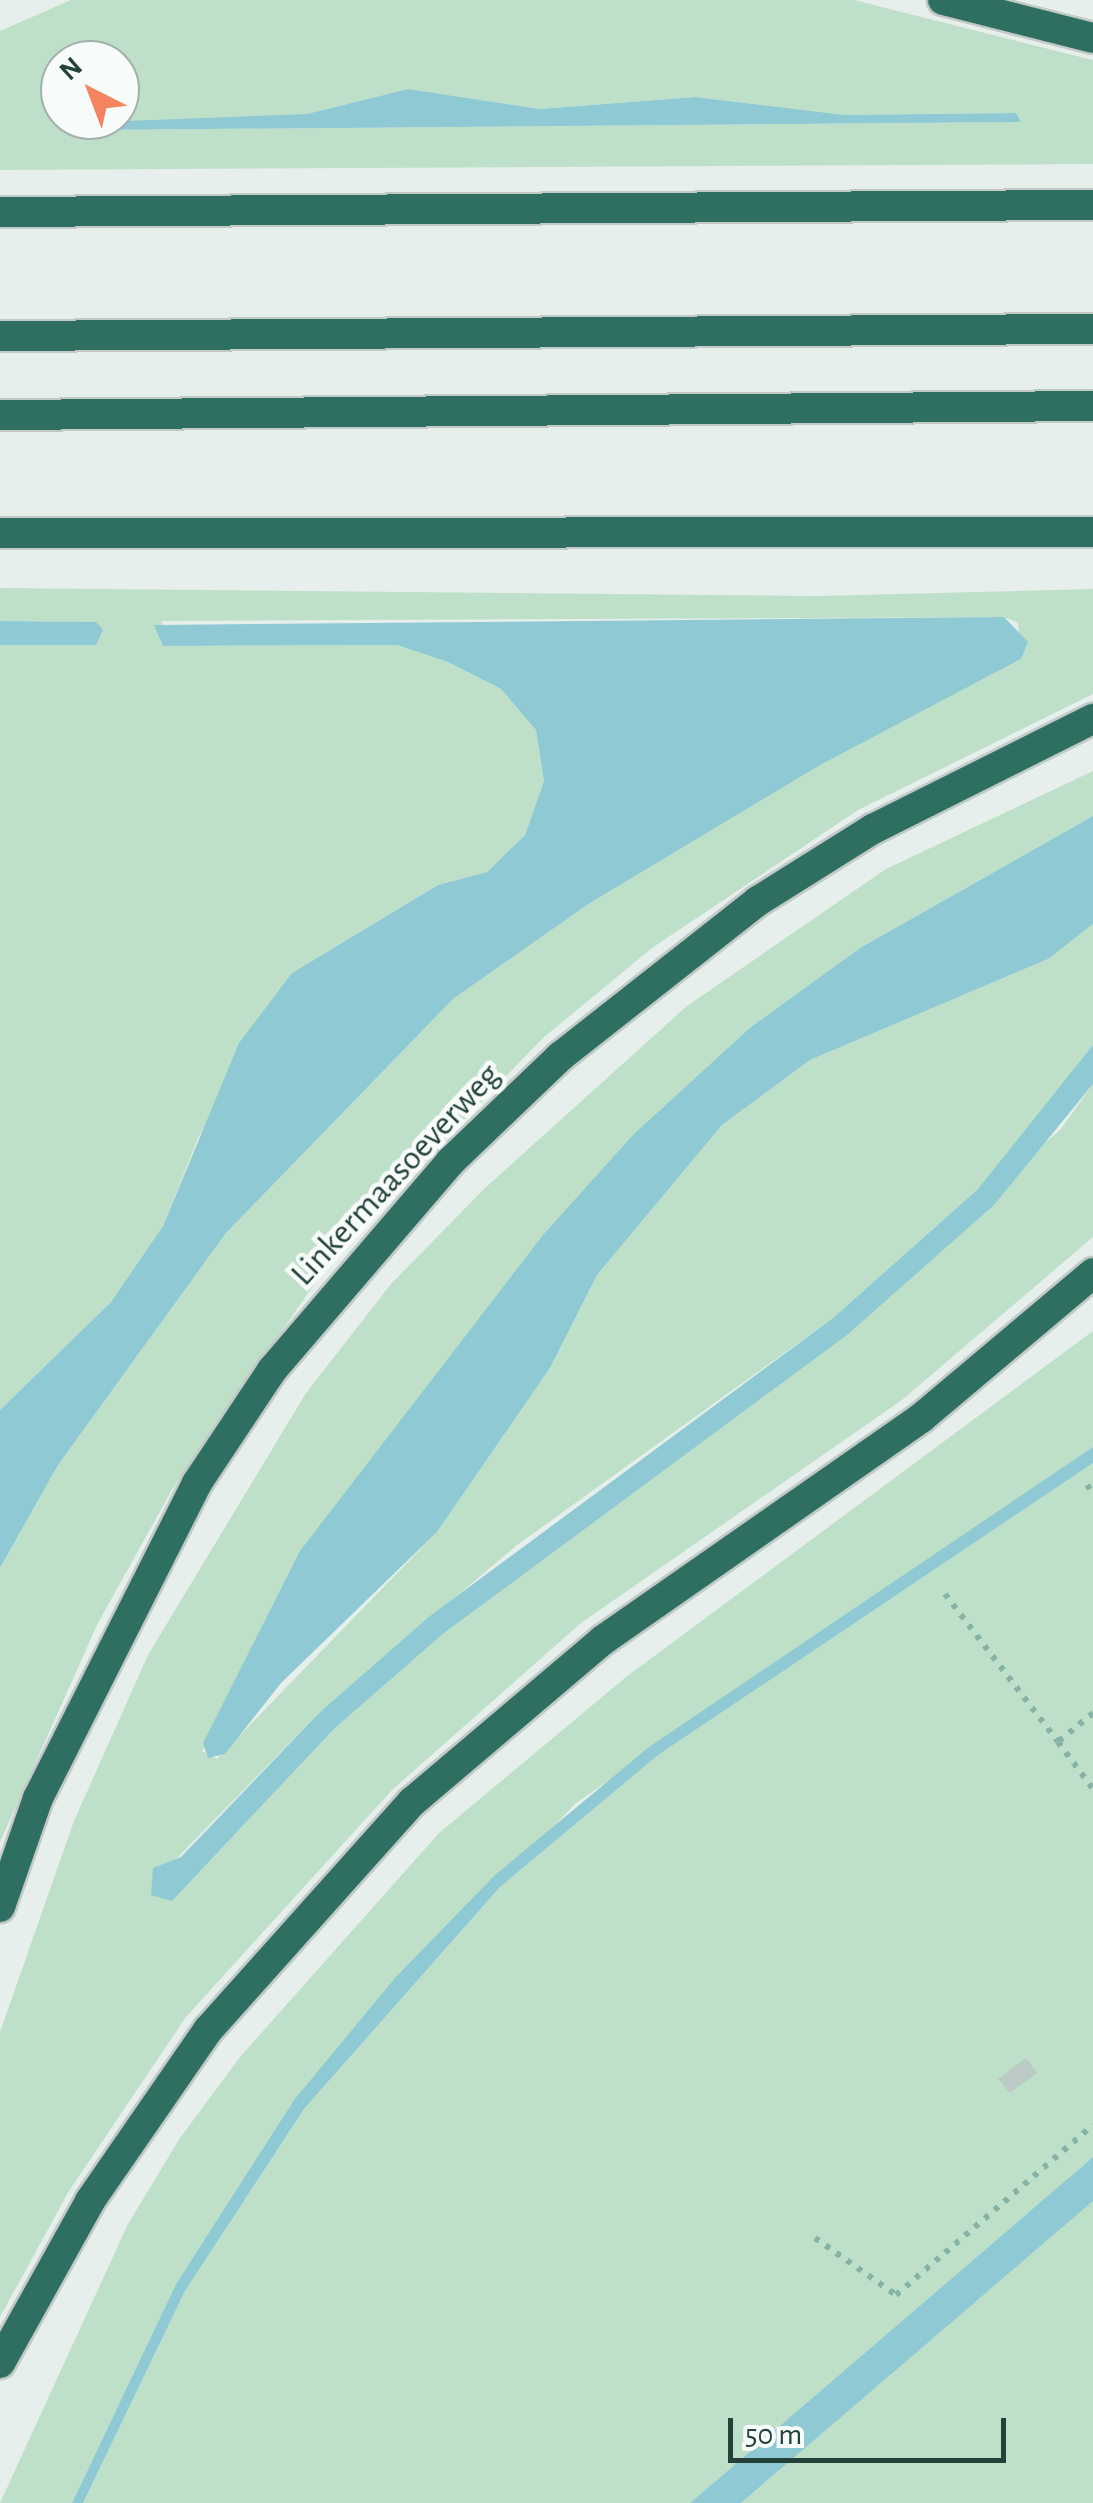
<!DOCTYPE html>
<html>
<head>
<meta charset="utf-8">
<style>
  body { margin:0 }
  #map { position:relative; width:1093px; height:2503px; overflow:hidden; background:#e6efeb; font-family:"Alegreya Sans",sans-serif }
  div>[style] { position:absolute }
  .green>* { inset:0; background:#bfe0c8 }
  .water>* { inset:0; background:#8ec9d4 }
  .building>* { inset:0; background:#bbcac4 }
  .path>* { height:6px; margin-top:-3px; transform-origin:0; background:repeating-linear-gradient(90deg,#86b3a5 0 5px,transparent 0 13px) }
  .roads { filter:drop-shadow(2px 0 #c2cac8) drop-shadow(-2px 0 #c2cac8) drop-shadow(0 2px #c2cac8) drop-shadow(0 -2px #c2cac8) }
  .motorway>* { height:30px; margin:-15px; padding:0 15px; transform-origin:15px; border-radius:15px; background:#2f6f62 }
  span { translate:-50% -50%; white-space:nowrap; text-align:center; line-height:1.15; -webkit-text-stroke:9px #f7fbf9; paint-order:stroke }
  .street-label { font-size:35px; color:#24423a }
  .north { position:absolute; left:40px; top:40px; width:100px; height:100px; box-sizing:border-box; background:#f7fbf9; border:2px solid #a3b1ad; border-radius:50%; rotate:318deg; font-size:28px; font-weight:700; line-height:40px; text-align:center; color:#24423a }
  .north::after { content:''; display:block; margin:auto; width:35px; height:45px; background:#f4845f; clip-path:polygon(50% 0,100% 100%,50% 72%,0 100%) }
  .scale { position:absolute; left:728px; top:2418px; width:278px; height:45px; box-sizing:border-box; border:5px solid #24423a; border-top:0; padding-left:12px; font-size:30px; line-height:35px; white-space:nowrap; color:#24423a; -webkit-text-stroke:8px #f7fbf9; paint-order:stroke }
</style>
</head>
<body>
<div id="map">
  <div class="green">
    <i style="clip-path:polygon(evenodd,71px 0,854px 0,1093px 60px,1093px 164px,0 170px,0 31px,71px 0,60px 60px,120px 60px,120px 120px,60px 120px,60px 60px,71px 0,408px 89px,540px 109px,695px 97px,845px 115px,1015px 113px,1021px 122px,96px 130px,307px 114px,408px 89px)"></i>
    <i style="clip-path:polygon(0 588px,818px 596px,1093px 589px,1093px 694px,858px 810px,652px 948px,543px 1038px,338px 1250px,173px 1488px,98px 1623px,0 1842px,0 1568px,58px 1465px,226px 1233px,453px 999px,590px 903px,820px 764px,1021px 659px,1018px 623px,1004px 617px,162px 621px,164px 646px,397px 645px,448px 662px,501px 689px,536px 730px,544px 781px,525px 835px,487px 872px,438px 885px,292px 973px,198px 1138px,163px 1226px,111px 1302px,0 1410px,0 645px,96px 645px,96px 622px,0 621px)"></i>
    <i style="clip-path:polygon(1093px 771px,1093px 816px,860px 948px,751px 1027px,202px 1751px,217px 1759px,437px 1532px,550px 1368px,597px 1275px,722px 1125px,810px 1060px,1048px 959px,1093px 924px,1093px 1045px,1042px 1116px,978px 1189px,833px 1318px,517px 1545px,319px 1713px,173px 1862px,172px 1901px,334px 1729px,444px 1633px,629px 1491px,1060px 1130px,1093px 1084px,1093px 1237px,902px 1400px,581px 1623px,392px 1790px,186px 2017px,69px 2191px,0 2317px,0 2032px,74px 1821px,148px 1655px,306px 1393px,391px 1284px,484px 1189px,687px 1006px,886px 869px)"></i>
    <i style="clip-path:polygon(1093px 1331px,1093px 1447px,576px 1803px,294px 2100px,176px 2284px,72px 2503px,0 2503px,128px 2224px,180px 2138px,240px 2057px,439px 1833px,626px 1677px)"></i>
    <i style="clip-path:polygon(1093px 1463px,1093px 2157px,690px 2503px,83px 2503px,185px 2291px,304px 2109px,500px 1887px,657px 1755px)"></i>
    <i style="clip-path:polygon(1093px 2201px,1093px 2503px,741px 2503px,1091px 2202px)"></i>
  </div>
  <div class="water">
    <i style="clip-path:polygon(408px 89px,540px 109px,695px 97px,845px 115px,1016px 113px,1021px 122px,96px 130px,101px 122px,307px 114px)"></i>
    <i style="clip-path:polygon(1004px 617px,1028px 642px,1021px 659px,820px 765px,590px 903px,453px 999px,226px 1233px,58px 1465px,0 1568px,0 1410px,111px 1302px,163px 1226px,239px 1043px,292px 973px,438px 885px,487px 872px,525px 835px,544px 781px,536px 730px,501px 689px,448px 662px,397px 645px,163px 646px,154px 625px)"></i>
    <i style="clip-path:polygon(0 621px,96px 622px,103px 630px,96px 645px,0 645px)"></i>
    <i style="clip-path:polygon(1093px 816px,1093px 924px,1048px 959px,810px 1060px,722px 1125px,597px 1275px,550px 1368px,437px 1532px,281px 1683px,225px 1754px,208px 1758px,203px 1743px,300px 1551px,543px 1235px,634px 1134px,751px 1027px,860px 948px)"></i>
    <i style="clip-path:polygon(1093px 1045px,1093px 1084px,994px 1205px,847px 1335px,444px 1633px,334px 1729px,172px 1901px,151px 1895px,153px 1868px,181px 1857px,319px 1713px,430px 1616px,833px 1318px,978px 1189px)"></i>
    <i style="clip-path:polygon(1093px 1447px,1093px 1463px,658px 1755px,500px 1887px,304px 2109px,185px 2291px,83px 2503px,72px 2503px,176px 2284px,294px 2100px,396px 1977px,494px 1876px,649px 1747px)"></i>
    <i style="clip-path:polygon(1093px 2157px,1093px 2201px,741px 2503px,690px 2503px)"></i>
  </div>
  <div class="building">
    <i style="clip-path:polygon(1026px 2058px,1037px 2073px,1010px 2093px,998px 2079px)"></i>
  </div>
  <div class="path">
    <i style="left:1087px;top:1485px;width:10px;rotate:53deg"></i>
    <i style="left:945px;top:1594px;width:186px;rotate:52.6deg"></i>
    <i style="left:1093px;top:1713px;width:45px;rotate:140.4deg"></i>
    <i style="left:1058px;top:1742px;width:59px;rotate:53.3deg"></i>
    <i style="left:815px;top:2238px;width:99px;rotate:35.1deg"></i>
    <i style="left:896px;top:2295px;width:260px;rotate:-40.8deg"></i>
  </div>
  <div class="roads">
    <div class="motorway">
      <i style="left:943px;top:0;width:155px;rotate:14.2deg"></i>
      <i style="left:0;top:212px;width:1093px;rotate:-0.37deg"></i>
      <i style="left:0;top:336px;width:1093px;rotate:-0.37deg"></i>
      <i style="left:0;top:415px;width:1093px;rotate:-0.47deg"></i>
      <i style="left:0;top:533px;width:1093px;rotate:-0.05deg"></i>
      <i style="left:0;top:1907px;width:115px;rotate:-70.8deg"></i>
      <i style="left:38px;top:1798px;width:353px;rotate:-63.2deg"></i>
      <i style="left:197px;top:1483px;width:136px;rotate:-56.4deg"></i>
      <i style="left:272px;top:1370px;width:274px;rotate:-49.4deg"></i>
      <i style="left:450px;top:1162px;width:153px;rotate:-43.7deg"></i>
      <i style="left:561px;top:1056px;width:251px;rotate:-38.2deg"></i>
      <i style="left:758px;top:901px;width:136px;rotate:-32.1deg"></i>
      <i style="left:873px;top:829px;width:246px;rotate:-26.6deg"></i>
      <i style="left:0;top:2363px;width:185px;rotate:-60.9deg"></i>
      <i style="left:90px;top:2201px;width:208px;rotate:-55.4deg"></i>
      <i style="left:208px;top:2030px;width:306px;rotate:-48.2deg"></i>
      <i style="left:412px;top:1802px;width:250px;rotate:-40.3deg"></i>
      <i style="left:603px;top:1640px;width:388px;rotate:-34.9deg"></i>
      <i style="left:921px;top:1418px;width:225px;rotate:-40.1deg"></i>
    </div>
  </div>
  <div class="street-label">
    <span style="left:396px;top:1175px;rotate:-47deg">Linkermaasoeverweg</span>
  </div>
  <div class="north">N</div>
  <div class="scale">50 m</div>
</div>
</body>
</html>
